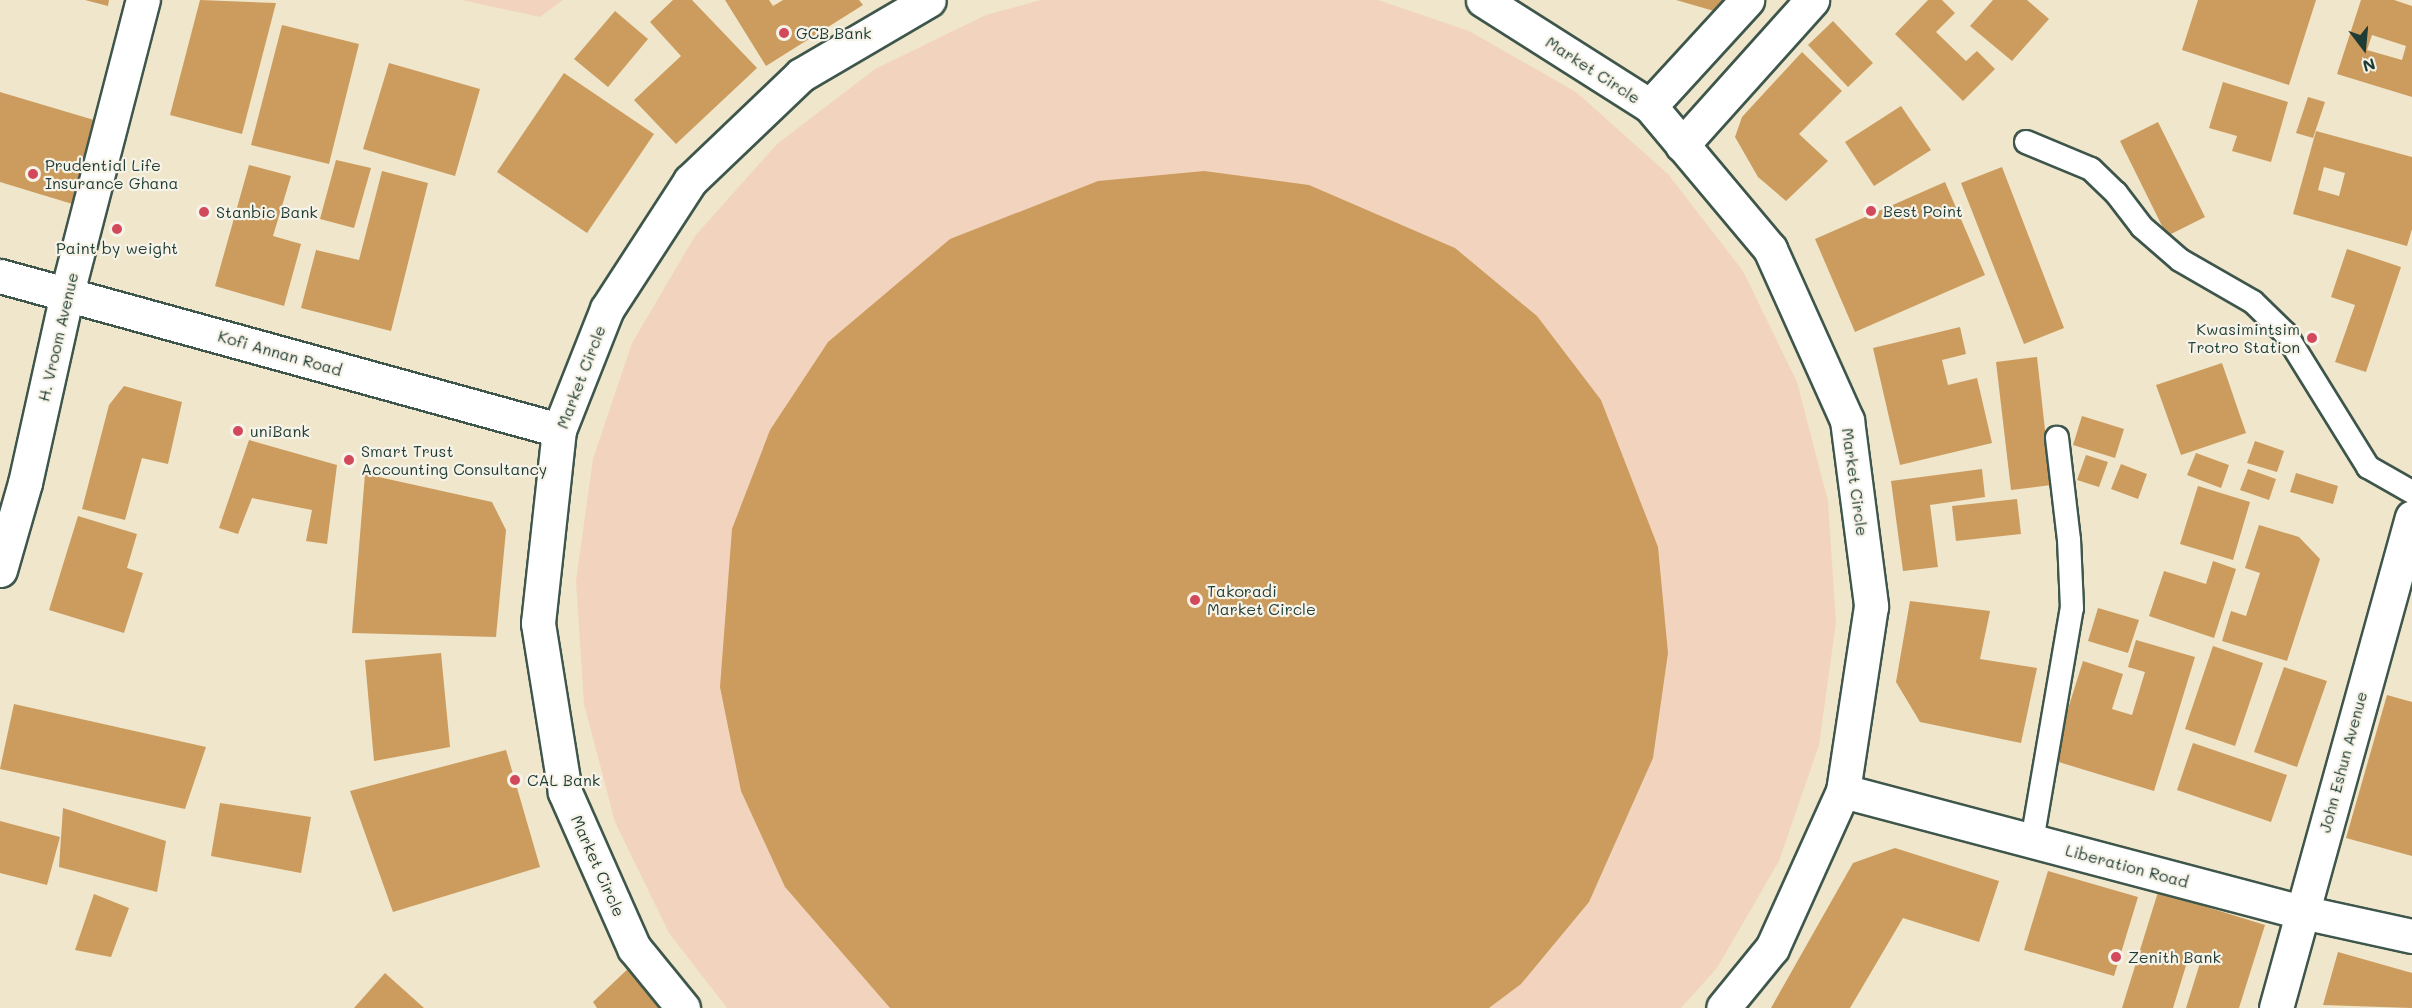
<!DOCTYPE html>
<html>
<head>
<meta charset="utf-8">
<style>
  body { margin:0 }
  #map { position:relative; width:2412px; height:1008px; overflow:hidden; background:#efe6cb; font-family:Mali,sans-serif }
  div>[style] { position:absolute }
  .built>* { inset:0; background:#f2d4be }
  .building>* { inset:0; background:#cc9c5e }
  .roads { filter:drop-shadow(2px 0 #3e564b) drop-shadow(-2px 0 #3e564b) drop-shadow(0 2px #3e564b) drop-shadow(0 -2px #3e564b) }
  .service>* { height:22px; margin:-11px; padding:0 11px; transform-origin:11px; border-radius:11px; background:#fff }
  .minor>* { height:33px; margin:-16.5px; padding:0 16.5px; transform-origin:16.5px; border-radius:16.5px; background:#fff }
  .dots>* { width:16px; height:16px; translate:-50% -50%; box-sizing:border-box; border:3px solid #f7f3e8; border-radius:50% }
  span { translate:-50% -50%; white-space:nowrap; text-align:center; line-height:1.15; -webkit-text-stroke:4.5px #f7f3e8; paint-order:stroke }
  .poi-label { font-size:16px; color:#1f3d34 }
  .left { translate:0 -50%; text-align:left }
  .right { translate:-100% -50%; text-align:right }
  .street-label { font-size:16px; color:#1f3d34 }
  .north { position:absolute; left:2334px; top:18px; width:60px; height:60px; -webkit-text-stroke:4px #f7f3e8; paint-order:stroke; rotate:164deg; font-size:16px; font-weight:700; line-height:24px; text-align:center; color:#1f3d34 }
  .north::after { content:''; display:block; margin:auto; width:21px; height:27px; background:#1f3d34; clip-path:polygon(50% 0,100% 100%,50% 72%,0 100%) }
</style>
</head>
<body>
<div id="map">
  <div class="built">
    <i style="clip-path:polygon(462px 0,563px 0,540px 17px)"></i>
    <i style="clip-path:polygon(1041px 0,1378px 0,1469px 31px,1576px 92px,1668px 174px,1743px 271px,1797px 382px,1828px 501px,1836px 623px,1819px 745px,1779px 861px,1717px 968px,1681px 1008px,727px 1008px,669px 933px,615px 822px,584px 704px,576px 581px,593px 459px,632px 343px,695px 236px,777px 144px,875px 69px,986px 15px)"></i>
  </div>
  <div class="building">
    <i style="clip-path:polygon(85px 0,109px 0,108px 6px)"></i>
    <i style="clip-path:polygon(200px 0,276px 3px,242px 134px,170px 115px)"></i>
    <i style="clip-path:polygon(673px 0,692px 0,757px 68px,676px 144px,634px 100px,681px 56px,650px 22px)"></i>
    <i style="clip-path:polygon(725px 0,769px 0,773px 6px,783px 0,859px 0,863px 5px,766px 66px)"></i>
    <i style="clip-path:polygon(1676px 0,1725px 0,1721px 13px)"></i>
    <i style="clip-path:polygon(1928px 0,1942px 0,1955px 13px,1936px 32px,1966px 61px,1977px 51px,1995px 69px,1963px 101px,1895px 34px)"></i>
    <i style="clip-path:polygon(1993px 0,2027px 0,2049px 19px,2012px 61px,1970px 26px)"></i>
    <i style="clip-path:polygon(2198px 0,2316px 0,2289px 85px,2182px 50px)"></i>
    <i style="clip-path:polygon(evenodd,2361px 0,2394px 0,2412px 6px,2412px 97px,2337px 74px,2361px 0,2372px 35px,2406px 46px,2402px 60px,2367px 50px,2372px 35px)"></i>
    <i style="clip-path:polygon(615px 11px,648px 39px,608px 87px,574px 59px)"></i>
    <i style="clip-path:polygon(1833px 21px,1873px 63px,1848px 87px,1808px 45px)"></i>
    <i style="clip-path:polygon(282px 25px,359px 44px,329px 164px,251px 145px)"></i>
    <i style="clip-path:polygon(1802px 52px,1842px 91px,1799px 134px,1828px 161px,1786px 201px,1758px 177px,1735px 137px,1742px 117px)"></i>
    <i style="clip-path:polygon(389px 63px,480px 89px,455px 176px,363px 149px)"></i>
    <i style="clip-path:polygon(564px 73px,654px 134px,587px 233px,497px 172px)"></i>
    <i style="clip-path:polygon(2223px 82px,2288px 102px,2271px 162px,2232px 151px,2237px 136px,2209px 128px)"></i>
    <i style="clip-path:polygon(0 92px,104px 123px,79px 206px,0 182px)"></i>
    <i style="clip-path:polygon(2308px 97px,2325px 102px,2313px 138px,2296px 133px)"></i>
    <i style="clip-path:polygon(1901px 106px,1931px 150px,1874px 186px,1845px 142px)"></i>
    <i style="clip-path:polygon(2158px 122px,2205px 217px,2167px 236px,2120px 141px)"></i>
    <i style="clip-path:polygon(evenodd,2316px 131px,2412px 157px,2412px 229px,2407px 246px,2293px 214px,2316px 131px,2324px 167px,2345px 173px,2339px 196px,2318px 190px,2324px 167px)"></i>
    <i style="clip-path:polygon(336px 160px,371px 168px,354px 228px,320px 219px)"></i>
    <i style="clip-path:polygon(249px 165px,291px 176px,273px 236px,301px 244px,284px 306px,215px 286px)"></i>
    <i style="clip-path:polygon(2002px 167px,2064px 328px,2024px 344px,1961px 183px)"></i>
    <i style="clip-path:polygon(382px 171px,428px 183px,391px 331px,301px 308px,316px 250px,359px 260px)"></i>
    <i style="clip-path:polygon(1204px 171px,1309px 185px,1455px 248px,1537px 316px,1601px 400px,1658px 547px,1668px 653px,1653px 758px,1589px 902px,1521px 984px,1489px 1008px,890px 1008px,785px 887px,741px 791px,720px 687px,732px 529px,770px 430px,828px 342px,950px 239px,1098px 181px)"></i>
    <i style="clip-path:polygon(1945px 182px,1985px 275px,1855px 332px,1815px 239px)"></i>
    <i style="clip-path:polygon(2347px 249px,2401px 267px,2366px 372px,2335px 362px,2355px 305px,2331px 297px)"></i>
    <i style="clip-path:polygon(1960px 327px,1966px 354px,1942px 360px,1948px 385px,1977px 378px,1992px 443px,1900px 465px,1873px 348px)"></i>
    <i style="clip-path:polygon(2037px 357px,2051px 485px,2011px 490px,1996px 362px)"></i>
    <i style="clip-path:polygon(2222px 363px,2246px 433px,2181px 455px,2156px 385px)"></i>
    <i style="clip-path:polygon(124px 386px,182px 402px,168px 464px,142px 458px,125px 520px,82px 509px,109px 405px)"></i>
    <i style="clip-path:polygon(2082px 416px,2124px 429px,2115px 458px,2073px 445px)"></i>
    <i style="clip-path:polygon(249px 440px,337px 465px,327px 544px,306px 541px,312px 510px,252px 498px,238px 534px,219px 528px)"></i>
    <i style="clip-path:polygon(2255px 441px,2284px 451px,2277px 472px,2247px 463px)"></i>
    <i style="clip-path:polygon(2196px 453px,2229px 465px,2221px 488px,2187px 475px)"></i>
    <i style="clip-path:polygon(2086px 455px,2108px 462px,2099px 487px,2077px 480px)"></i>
    <i style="clip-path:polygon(2121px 464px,2147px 474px,2138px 499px,2111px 489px)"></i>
    <i style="clip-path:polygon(1982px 469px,1985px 497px,1930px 505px,1938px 567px,1903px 571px,1891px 481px)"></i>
    <i style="clip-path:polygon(2248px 469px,2276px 479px,2269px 500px,2240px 490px)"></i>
    <i style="clip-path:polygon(2296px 473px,2338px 486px,2333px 504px,2290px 492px)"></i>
    <i style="clip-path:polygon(365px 474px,492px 502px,506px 530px,496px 637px,352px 633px)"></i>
    <i style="clip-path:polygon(2198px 486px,2250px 502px,2233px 560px,2180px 544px)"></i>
    <i style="clip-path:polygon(2017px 499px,2021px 534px,1956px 541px,1952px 506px)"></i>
    <i style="clip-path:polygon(78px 516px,137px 534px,127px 568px,143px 573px,124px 633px,49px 610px)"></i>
    <i style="clip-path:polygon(2259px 525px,2299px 537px,2320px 559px,2287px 661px,2222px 641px,2231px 611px,2246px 616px,2260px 573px,2245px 568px)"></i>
    <i style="clip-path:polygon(2213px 561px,2236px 569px,2214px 638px,2149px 616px,2164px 571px,2206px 584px)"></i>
    <i style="clip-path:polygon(1910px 601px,1990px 611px,1980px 659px,2037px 668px,2021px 743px,1920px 722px,1896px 682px)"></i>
    <i style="clip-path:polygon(2098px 608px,2139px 620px,2128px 653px,2088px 641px)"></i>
    <i style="clip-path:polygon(2136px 640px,2195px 657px,2154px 791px,2052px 760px,2083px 661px,2123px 674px,2112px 709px,2132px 715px,2145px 672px,2128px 667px)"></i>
    <i style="clip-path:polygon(2213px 646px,2263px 663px,2235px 746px,2185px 729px)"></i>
    <i style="clip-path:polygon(441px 653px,450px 747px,374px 761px,365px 660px)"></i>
    <i style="clip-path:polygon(2284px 667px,2327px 681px,2297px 767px,2254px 752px)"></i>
    <i style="clip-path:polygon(2387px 695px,2412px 702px,2412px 856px,2346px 838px)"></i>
    <i style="clip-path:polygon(14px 704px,206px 747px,185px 809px,0 769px)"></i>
    <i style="clip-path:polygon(2193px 743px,2287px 775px,2271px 822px,2177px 790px)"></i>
    <i style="clip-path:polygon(506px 750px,540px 867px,393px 912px,350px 791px)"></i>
    <i style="clip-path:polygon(220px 803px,311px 817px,301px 873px,211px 856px)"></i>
    <i style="clip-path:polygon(63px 808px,166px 841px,157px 892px,59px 867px)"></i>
    <i style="clip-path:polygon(0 821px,60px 837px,47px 885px,0 873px)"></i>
    <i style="clip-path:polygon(1895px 848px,1999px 881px,1979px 942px,1903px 918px,1850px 1008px,1771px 1008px,1853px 863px)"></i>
    <i style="clip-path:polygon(2048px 871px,2138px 897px,2114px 976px,2024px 950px)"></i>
    <i style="clip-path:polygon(2158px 892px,2265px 925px,2239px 1008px,2186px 1008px,2200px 963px,2188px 959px,2173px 1008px,2122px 1008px)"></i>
    <i style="clip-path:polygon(94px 894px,129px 908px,111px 957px,75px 950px)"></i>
    <i style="clip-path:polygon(2338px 952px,2412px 973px,2412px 1008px,2323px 1005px)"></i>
    <i style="clip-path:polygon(632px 965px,668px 1008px,597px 1008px,593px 1002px)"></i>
    <i style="clip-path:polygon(385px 973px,424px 1008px,354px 1008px)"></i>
  </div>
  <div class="roads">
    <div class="service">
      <i style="left:2026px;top:142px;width:70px;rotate:22.6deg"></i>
      <i style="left:2091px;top:169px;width:35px;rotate:44deg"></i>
      <i style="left:2116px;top:193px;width:43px;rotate:52.6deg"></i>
      <i style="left:2142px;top:227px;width:50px;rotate:41deg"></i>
      <i style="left:2180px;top:260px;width:84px;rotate:29.9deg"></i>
      <i style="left:2253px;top:302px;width:45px;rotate:44.1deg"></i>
      <i style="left:2285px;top:333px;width:158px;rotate:58.2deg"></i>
      <i style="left:2368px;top:467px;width:51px;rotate:29.6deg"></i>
      <i style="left:2032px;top:841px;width:236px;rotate:-80.3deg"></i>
      <i style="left:2072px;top:608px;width:68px;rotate:-92.5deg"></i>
      <i style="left:2069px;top:540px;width:103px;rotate:-96.7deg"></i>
    </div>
    <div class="minor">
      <i style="left:1483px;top:0;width:198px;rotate:32.4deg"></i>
      <i style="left:1650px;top:106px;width:187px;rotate:50deg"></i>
      <i style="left:1770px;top:249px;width:188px;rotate:65.8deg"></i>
      <i style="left:1847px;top:420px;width:188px;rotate:82.6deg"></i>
      <i style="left:1871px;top:606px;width:187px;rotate:98.6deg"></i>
      <i style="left:1843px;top:791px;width:172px;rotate:114.3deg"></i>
      <i style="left:1772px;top:948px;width:77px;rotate:129.2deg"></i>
      <i style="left:1650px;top:106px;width:144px;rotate:-47.5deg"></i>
      <i style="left:1682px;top:145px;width:195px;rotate:-48.1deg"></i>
      <i style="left:0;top:276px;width:580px;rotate:15.4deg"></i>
      <i style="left:0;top:570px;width:91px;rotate:-74deg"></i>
      <i style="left:25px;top:483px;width:195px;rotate:-77.5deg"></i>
      <i style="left:67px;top:293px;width:303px;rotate:-75.5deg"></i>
      <i style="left:1843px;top:791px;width:475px;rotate:14.8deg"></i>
      <i style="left:2302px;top:912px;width:113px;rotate:12.3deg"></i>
      <i style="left:683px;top:1008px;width:77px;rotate:-129.2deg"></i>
      <i style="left:634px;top:948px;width:171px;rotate:-113.9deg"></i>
      <i style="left:565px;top:792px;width:171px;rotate:-99.1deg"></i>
      <i style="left:538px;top:623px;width:194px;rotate:-83.8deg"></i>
      <i style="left:559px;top:430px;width:130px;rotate:-68.4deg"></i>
      <i style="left:607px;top:309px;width:153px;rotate:-57deg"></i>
      <i style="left:690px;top:181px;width:153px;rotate:-43.7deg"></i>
      <i style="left:801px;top:75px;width:148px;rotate:-30.4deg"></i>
      <i style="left:2276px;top:1008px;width:509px;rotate:-74.52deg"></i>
    </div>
  </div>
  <div class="dots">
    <i style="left:784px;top:33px;background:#d1495b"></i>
    <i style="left:33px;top:174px;background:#d1495b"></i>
    <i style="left:1871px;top:211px;background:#d1495b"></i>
    <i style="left:204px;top:212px;background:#d1495b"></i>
    <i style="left:117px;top:229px;background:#d1495b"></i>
    <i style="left:2312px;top:338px;background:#d1495b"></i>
    <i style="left:238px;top:431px;background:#d1495b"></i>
    <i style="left:349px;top:460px;background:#d1495b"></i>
    <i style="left:1195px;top:600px;background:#d1495b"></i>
    <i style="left:515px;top:780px;background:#d1495b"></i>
    <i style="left:2116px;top:957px;background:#d1495b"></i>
  </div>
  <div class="poi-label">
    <span class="left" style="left:796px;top:33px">GCB Bank</span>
    <span class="left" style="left:45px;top:174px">Prudential Life<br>Insurance Ghana</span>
    <span class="left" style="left:1883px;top:211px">Best Point</span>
    <span class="left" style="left:216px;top:212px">Stanbic Bank</span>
    <span style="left:117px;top:248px">Paint by weight</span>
    <span class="right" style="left:2300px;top:338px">Kwasimintsim<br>Trotro Station</span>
    <span class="left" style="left:250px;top:431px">uniBank</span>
    <span class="left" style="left:361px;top:460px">Smart Trust<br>Accounting Consultancy</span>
    <span class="left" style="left:1207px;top:600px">Takoradi<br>Market Circle</span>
    <span class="left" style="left:527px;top:780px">CAL Bank</span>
    <span class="left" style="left:2128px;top:957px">Zenith Bank</span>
  </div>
  <div class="street-label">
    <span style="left:1593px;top:70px;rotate:33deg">Market Circle</span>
    <span style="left:58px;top:337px;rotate:-77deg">H. Vroom Avenue</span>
    <span style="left:280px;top:353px;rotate:16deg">Kofi Annan Road</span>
    <span style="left:581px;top:377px;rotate:-69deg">Market Circle</span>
    <span style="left:1855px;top:482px;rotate:82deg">Market Circle</span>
    <span style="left:2343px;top:762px;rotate:-75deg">John Eshun Avenue</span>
    <span style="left:598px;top:866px;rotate:66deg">Market Circle</span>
    <span style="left:2127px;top:866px;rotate:15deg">Liberation Road</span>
  </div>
  <div class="north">N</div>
</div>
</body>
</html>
